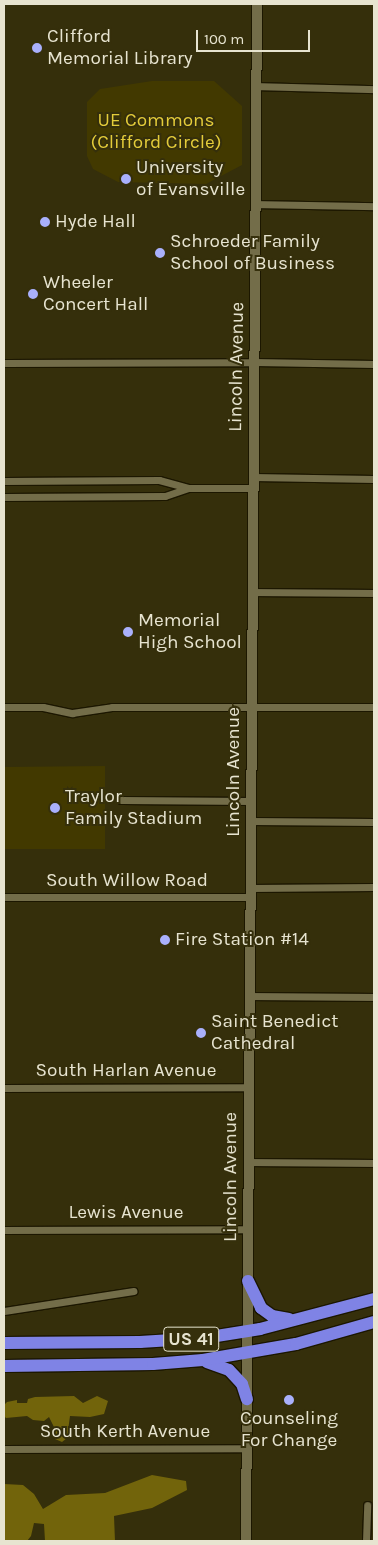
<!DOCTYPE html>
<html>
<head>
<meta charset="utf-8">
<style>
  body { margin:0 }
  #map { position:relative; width:378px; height:1545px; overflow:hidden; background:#352f0b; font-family:Karla,sans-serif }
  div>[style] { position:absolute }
  .green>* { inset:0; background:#423900 }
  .forest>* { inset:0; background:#72640b }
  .roads { filter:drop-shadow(1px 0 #1c1700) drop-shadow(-1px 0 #1c1700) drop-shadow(0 1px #1c1700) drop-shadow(0 -1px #1c1700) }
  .street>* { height:7px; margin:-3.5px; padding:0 3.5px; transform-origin:3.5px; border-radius:3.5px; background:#736d49 }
  .secondary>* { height:10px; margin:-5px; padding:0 5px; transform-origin:5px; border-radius:5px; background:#736d49 }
  .highway>* { height:12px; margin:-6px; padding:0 6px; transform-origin:6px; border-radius:6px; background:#7f83e5 }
  .dots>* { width:14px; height:14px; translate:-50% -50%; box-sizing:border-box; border:2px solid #352f0b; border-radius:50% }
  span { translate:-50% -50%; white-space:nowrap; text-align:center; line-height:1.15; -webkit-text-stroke:4px #352f0b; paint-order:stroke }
  .shield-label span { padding:1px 4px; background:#352f0b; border:1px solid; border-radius:4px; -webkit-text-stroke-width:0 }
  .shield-label { font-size:18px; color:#e7e4d0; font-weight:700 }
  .poi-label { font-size:19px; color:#e7e4d0 }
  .left { translate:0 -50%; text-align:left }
  .park-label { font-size:19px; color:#e4cc3a }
  .street-label { font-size:19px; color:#e7e4d0 }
  .frame { position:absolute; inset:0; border:5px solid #e7e4d0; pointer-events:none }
  .scale { position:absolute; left:196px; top:30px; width:114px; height:22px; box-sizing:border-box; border:2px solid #e7e4d0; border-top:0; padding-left:6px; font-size:15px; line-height:18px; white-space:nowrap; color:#e7e4d0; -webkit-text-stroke:4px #352f0b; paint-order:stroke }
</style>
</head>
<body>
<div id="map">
  <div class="green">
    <i style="clip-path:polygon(152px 81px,214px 81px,242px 106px,242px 165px,206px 184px,118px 182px,93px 169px,87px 156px,87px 102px,100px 89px)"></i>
    <i style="clip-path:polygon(105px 766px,105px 849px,4px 849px,4px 767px)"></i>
  </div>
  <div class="forest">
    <i style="clip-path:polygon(74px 1396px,83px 1403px,97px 1396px,108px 1401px,104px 1414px,90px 1417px,70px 1416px,67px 1438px,62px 1442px,55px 1439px,54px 1427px,49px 1417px,44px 1421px,33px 1420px,27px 1416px,6px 1418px,4px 1416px,4px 1405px,7px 1402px,17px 1400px,17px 1403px,27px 1403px,28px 1399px,35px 1397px)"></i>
    <i style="clip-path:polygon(152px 1475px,186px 1481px,187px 1490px,152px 1508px,114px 1516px,115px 1541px,45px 1541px,44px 1524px,34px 1523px,31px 1536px,27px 1541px,4px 1541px,4px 1484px,23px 1485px,34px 1494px,43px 1509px,66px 1495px,105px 1493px)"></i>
  </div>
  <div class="roads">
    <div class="street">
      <i style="left:256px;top:86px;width:118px;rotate:1.5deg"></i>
      <i style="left:255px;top:204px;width:119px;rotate:1deg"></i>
      <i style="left:4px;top:363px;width:250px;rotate:-0.2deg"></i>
      <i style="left:254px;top:362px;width:120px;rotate:1deg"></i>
      <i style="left:253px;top:477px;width:121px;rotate:0.9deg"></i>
      <i style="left:4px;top:481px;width:155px;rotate:-0.4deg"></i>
      <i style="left:159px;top:480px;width:31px;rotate:15deg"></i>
      <i style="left:189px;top:488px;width:64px"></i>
      <i style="left:4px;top:497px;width:161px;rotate:-0.4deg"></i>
      <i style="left:165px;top:496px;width:24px;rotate:-19deg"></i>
      <i style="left:252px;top:592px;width:122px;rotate:0.5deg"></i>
      <i style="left:4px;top:707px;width:39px"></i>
      <i style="left:43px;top:707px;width:30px;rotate:12deg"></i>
      <i style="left:72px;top:713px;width:40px;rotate:-8.5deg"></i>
      <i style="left:112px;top:707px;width:262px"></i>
      <i style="left:121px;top:800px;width:130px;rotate:0.4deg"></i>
      <i style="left:251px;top:821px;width:123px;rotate:0.5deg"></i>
      <i style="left:250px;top:888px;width:124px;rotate:-0.5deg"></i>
      <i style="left:4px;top:897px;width:246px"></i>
      <i style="left:250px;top:996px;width:124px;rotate:0.5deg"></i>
      <i style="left:4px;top:1088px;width:245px;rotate:-0.2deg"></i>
      <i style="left:249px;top:1162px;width:125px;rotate:0.5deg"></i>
      <i style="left:4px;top:1230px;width:245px;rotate:-0.2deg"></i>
      <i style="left:4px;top:1311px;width:131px;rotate:-8.8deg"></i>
      <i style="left:4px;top:1449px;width:243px;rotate:-0.2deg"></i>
      <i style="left:366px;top:1541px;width:36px;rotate:-88deg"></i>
    </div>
    <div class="secondary">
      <i style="left:246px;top:1541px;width:1537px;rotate:-89.59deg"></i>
    </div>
    <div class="highway">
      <i style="left:248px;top:1281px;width:30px;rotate:64deg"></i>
      <i style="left:261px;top:1308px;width:14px;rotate:36deg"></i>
      <i style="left:272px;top:1316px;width:17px;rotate:10deg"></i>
      <i style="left:4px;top:1343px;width:136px;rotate:-0.4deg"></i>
      <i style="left:140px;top:1342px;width:64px;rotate:-3.6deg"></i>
      <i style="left:204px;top:1338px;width:57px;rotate:-9.1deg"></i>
      <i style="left:260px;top:1329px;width:118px;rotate:-14.7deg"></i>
      <i style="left:207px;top:1362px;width:23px;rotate:20deg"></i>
      <i style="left:229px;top:1370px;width:19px;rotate:47deg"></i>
      <i style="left:242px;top:1384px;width:16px;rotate:72deg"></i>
      <i style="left:4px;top:1366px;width:149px;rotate:-0.8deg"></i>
      <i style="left:153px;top:1364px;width:50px;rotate:-4.6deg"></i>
      <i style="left:203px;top:1360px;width:94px;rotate:-9.8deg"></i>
      <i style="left:296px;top:1344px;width:81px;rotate:-15.8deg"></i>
    </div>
  </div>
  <div class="dots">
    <i style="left:37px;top:48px;background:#a9b0fc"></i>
    <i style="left:126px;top:179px;background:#a9b0fc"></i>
    <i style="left:45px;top:222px;background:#a9b0fc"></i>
    <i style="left:160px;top:253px;background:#a9b0fc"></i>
    <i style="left:33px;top:294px;background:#a9b0fc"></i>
    <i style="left:128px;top:632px;background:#a9b0fc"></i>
    <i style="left:55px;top:808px;background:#a9b0fc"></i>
    <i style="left:165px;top:940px;background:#a9b0fc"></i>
    <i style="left:201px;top:1033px;background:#a9b0fc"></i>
    <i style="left:289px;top:1400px;background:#a9b0fc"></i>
  </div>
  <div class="shield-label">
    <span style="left:191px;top:1339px">US 41</span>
  </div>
  <div class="poi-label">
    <span class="left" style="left:47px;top:48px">Clifford<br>Memorial Library</span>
    <span class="left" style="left:136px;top:179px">University<br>of Evansville</span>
    <span class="left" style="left:55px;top:222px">Hyde Hall</span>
    <span class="left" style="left:170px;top:253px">Schroeder Family<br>School of Business</span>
    <span class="left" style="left:43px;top:294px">Wheeler<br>Concert Hall</span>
    <span class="left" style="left:138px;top:632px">Memorial<br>High School</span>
    <span class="left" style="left:65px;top:808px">Traylor<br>Family Stadium</span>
    <span class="left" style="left:175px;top:940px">Fire Station #14</span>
    <span class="left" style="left:211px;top:1033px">Saint Benedict<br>Cathedral</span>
    <span style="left:289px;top:1430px">Counseling<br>For Change</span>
  </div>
  <div class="park-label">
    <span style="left:156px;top:132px">UE Commons<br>(Clifford Circle)</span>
  </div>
  <div class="street-label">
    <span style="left:237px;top:367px;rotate:-89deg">Lincoln Avenue</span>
    <span style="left:234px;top:772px;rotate:-90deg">Lincoln Avenue</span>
    <span style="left:127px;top:881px">South Willow Road</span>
    <span style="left:126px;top:1071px">South Harlan Avenue</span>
    <span style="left:231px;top:1177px;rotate:-90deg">Lincoln Avenue</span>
    <span style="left:126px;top:1213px">Lewis Avenue</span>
    <span style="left:125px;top:1432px">South Kerth Avenue</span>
  </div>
  <div class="frame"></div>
  <div class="scale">100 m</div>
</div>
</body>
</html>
